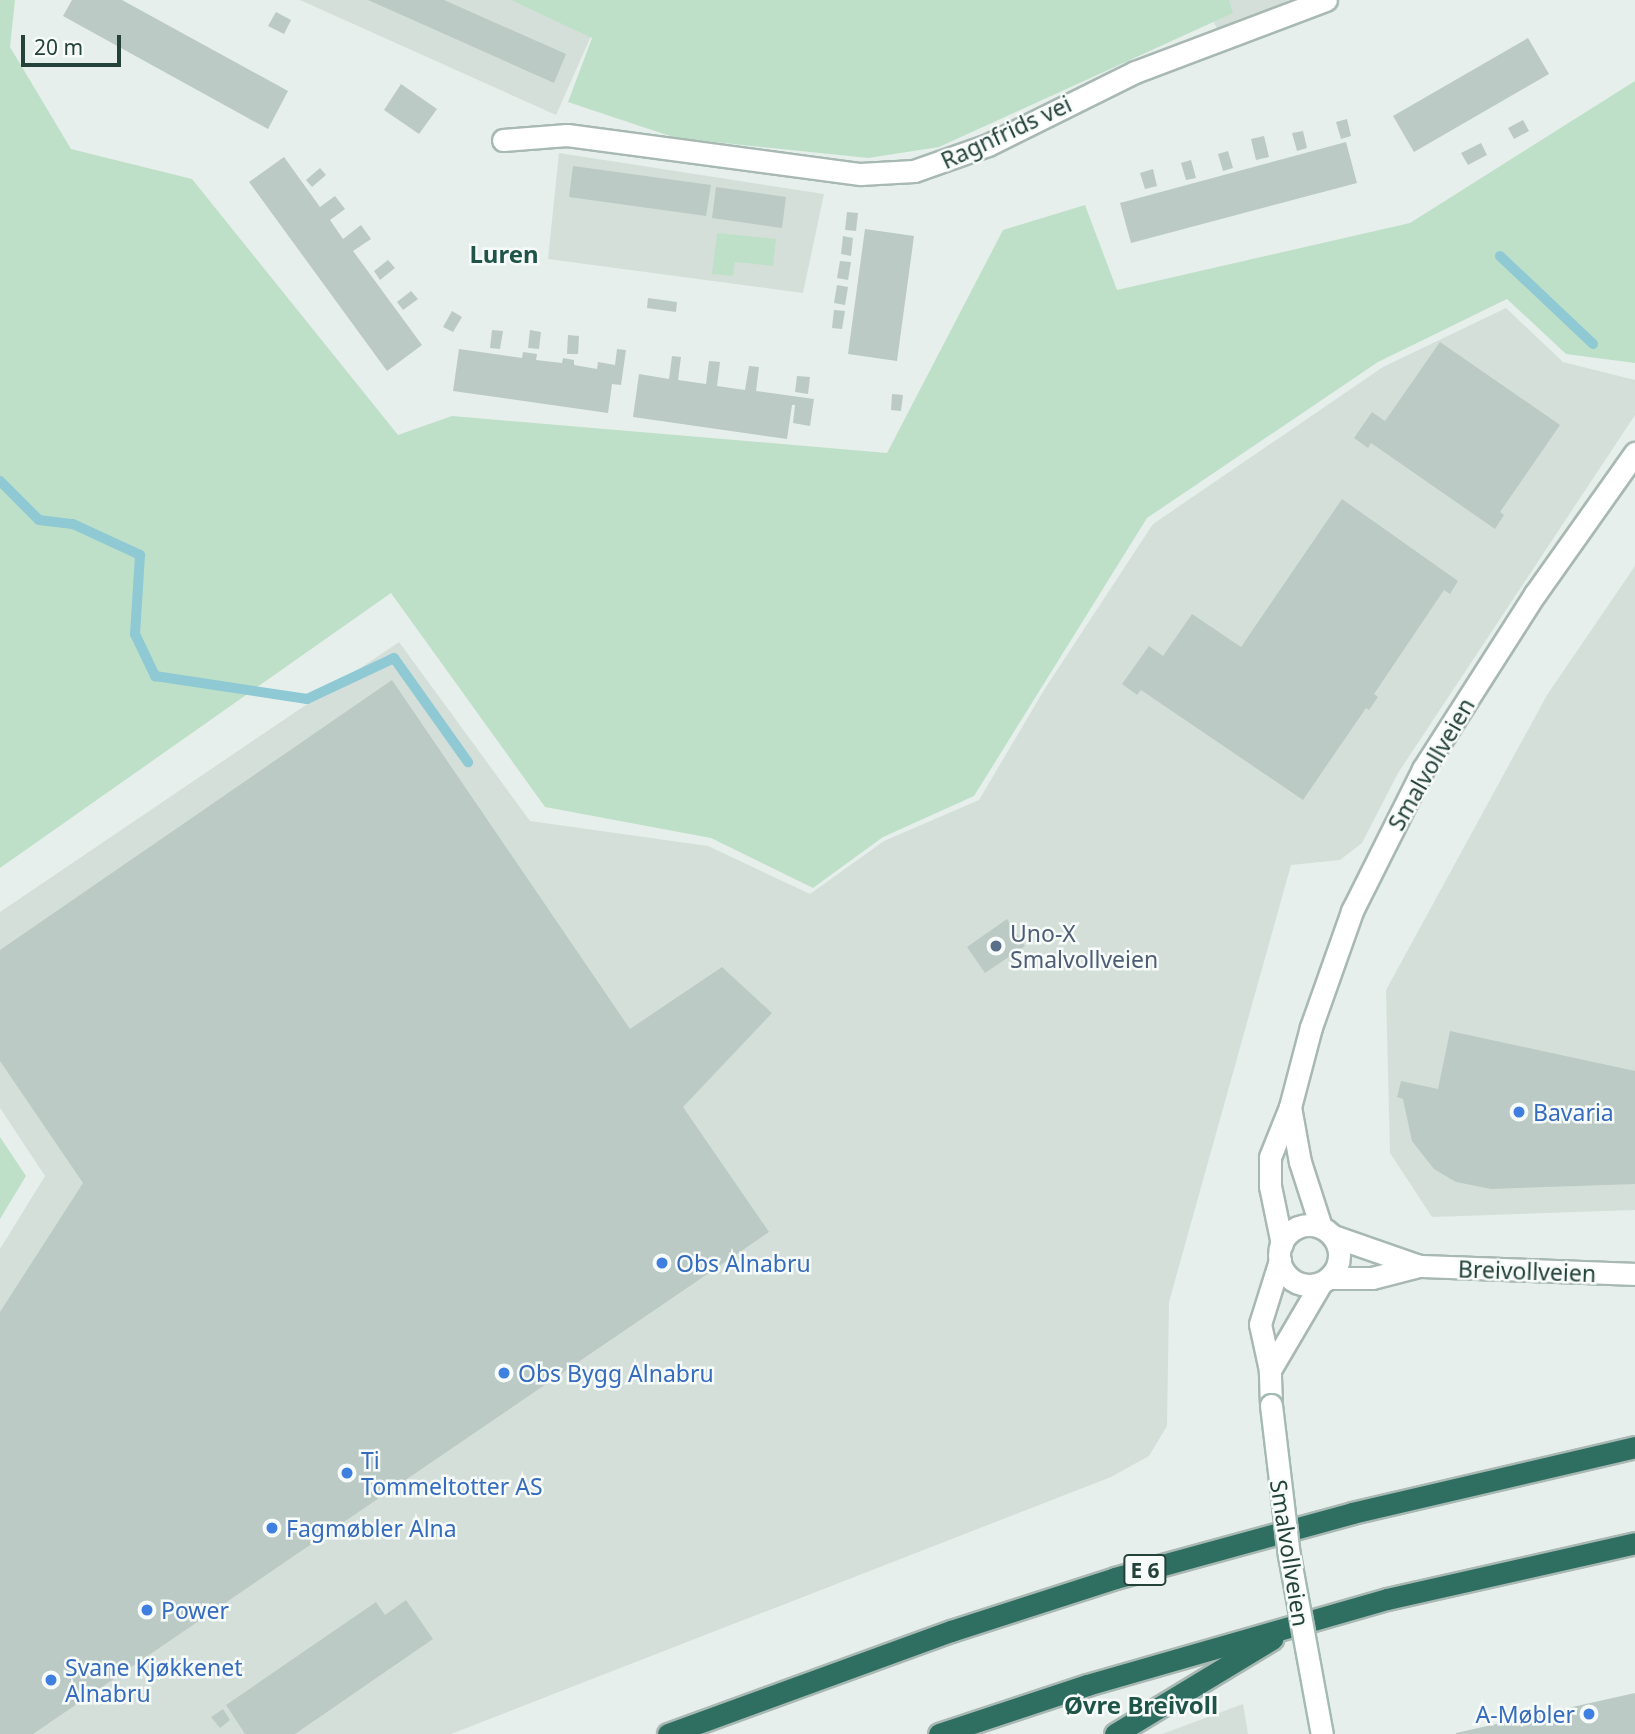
<!DOCTYPE html>
<html>
<head>
<meta charset="utf-8">
<style>
  body { margin:0 }
  #map { position:relative; width:1635px; height:1734px; overflow:hidden; background:#e6efeb; font-family:"Noto Sans",sans-serif }
  div>[style] { position:absolute }
  .built>* { inset:0; background:#d4dfda }
  .green>* { inset:0; background:#bfe0c8 }
  .stream>* { height:10px; margin:-5px; padding:0 5px; transform-origin:5px; border-radius:5px; background:#8ec9d4 }
  .building>* { inset:0; background:#bbcac4 }
  .roads { filter:drop-shadow(2px 0 #a8b8b2) drop-shadow(-2px 0 #a8b8b2) drop-shadow(0 2px #a8b8b2) drop-shadow(0 -2px #a8b8b2) }
  .street>* { height:21px; margin:-10.5px; padding:0 10.5px; transform-origin:10.5px; border-radius:10.5px; background:#fff }
  .secondary>* { height:21px; margin:-10.5px; padding:0 10.5px; transform-origin:10.5px; border-radius:10.5px; background:#fff }
  .secondary>.ring { margin:-10.5px; padding:0; box-sizing:content-box; background:none; border:21px solid #fff; border-radius:50% }
  .highway>* { height:21px; margin:-10.5px; padding:0 10.5px; transform-origin:10.5px; border-radius:10.5px; background:#2f6f62 }
  .bridges { filter:drop-shadow(2px 0 #a4bbb3) drop-shadow(-2px 0 #a4bbb3) drop-shadow(0 2px #a4bbb3) drop-shadow(0 -2px #a4bbb3) }
  .secondary-bridge>* { height:21px; margin:-10.5px; padding:0 10.5px; transform-origin:10.5px; border-radius:10.5px; background:#fff }
  .dots>* { width:19px; height:19px; translate:-50% -50%; box-sizing:border-box; border:4px solid #f7fbf9; border-radius:50% }
  span { translate:-50% -50%; white-space:nowrap; text-align:center; line-height:1.15; -webkit-text-stroke:5px #f7fbf9; paint-order:stroke }
  .shield-label span { padding:2px 5px; background:#f7fbf9; border:2px solid; border-radius:5px; -webkit-text-stroke-width:0 }
  .shield-label { font-size:21px; color:#24423a; font-weight:700 }
  .street-label { font-size:23px; color:#24423a }
  .service-label { font-size:23px; color:#4e5e75 }
  .left { translate:0 -50%; text-align:left }
  .shop-label { font-size:23px; color:#366cbe }
  .right { translate:-100% -50%; text-align:right }
  .neighbourhood-label { font-size:24px; color:#1f5548; font-weight:700 }
  .scale { position:absolute; left:21px; top:35px; width:100px; height:32px; box-sizing:border-box; border:4px solid #24423a; border-top:0; padding-left:9px; font-size:21px; line-height:24px; white-space:nowrap; color:#24423a; -webkit-text-stroke:5px #f7fbf9; paint-order:stroke }
</style>
</head>
<body>
<div id="map">
  <div class="built">
    <i style="clip-path:polygon(300px 0,512px 0,592px 34px,556px 115px)"></i>
    <i style="clip-path:polygon(1202px 0,1289px 0,1220px 34px)"></i>
    <i style="clip-path:polygon(559px 153px,824px 194px,803px 293px,548px 259px)"></i>
    <i style="clip-path:polygon(1506px 308px,1563px 362px,1635px 380px,1635px 415px,1398px 773px,1362px 843px,1340px 860px,1291px 865px,1169px 1302px,1167px 1426px,1149px 1456px,1111px 1477px,451px 1734px,0 1734px,0 1249px,45px 1176px,0 1108px,0 912px,399px 642px,530px 821px,708px 846px,810px 894px,884px 841px,979px 800px,1044px 690px,1153px 524px,1383px 367px)"></i>
    <i style="clip-path:polygon(1635px 566px,1635px 1210px,1432px 1217px,1390px 1153px,1386px 990px,1547px 695px)"></i>
    <i style="clip-path:polygon(1243px 1704px,1248px 1734px,1162px 1734px)"></i>
  </div>
  <div class="green">
    <i style="clip-path:polygon(0 0,15px 0,10px 47px,71px 149px,192px 179px,398px 435px,452px 416px,887px 453px,1003px 230px,1085px 205px,1117px 290px,1410px 223px,1635px 81px,1635px 363px,1566px 354px,1507px 299px,1378px 362px,1147px 518px,974px 796px,883px 837px,813px 888px,711px 838px,545px 807px,391px 593px,0 868px)"></i>
    <i style="clip-path:polygon(511px 0,1229px 0,1233px 13px,939px 147px,868px 158px,676px 138px,568px 102px,592px 38px)"></i>
    <i style="clip-path:polygon(717px 233px,776px 239px,773px 266px,735px 262px,733px 276px,712px 274px)"></i>
    <i style="clip-path:polygon(0 1137px,26px 1176px,0 1219px)"></i>
  </div>
  <div class="stream">
    <i style="left:1500px;top:256px;width:128px;rotate:43.4deg"></i>
    <i style="left:0;top:481px;width:55px;rotate:45deg"></i>
    <i style="left:39px;top:520px;width:34px;rotate:7deg"></i>
    <i style="left:73px;top:524px;width:74px;rotate:24.8deg"></i>
    <i style="left:140px;top:555px;width:79px;rotate:93.6deg"></i>
    <i style="left:135px;top:634px;width:47px;rotate:64.5deg"></i>
    <i style="left:155px;top:676px;width:154px;rotate:8.6deg"></i>
    <i style="left:307px;top:699px;width:96px;rotate:-25.2deg"></i>
    <i style="left:394px;top:658px;width:128px;rotate:54.6deg"></i>
  </div>
  <div class="building">
    <i style="clip-path:polygon(72px 0,122px 0,288px 91px,268px 129px,63px 16px)"></i>
    <i style="clip-path:polygon(368px 0,444px 0,566px 54px,554px 83px)"></i>
    <i style="clip-path:polygon(276px 12px,291px 20px,284px 34px,268px 26px)"></i>
    <i style="clip-path:polygon(1528px 38px,1549px 74px,1414px 152px,1393px 116px)"></i>
    <i style="clip-path:polygon(401px 84px,437px 109px,419px 134px,384px 110px)"></i>
    <i style="clip-path:polygon(1347px 119px,1351px 136px,1341px 139px,1336px 122px)"></i>
    <i style="clip-path:polygon(1523px 120px,1529px 131px,1514px 139px,1508px 128px)"></i>
    <i style="clip-path:polygon(1303px 131px,1307px 148px,1297px 151px,1292px 133px)"></i>
    <i style="clip-path:polygon(1264px 136px,1269px 157px,1256px 160px,1251px 139px)"></i>
    <i style="clip-path:polygon(1346px 142px,1357px 183px,1131px 243px,1120px 203px)"></i>
    <i style="clip-path:polygon(1481px 143px,1487px 155px,1468px 165px,1461px 153px)"></i>
    <i style="clip-path:polygon(1228px 151px,1233px 168px,1223px 171px,1218px 154px)"></i>
    <i style="clip-path:polygon(284px 157px,320px 207px,335px 196px,345px 209px,330px 220px,343px 239px,361px 225px,371px 239px,353px 251px,422px 345px,387px 371px,249px 182px)"></i>
    <i style="clip-path:polygon(1191px 160px,1196px 178px,1186px 180px,1181px 163px)"></i>
    <i style="clip-path:polygon(573px 166px,711px 185px,706px 216px,569px 197px)"></i>
    <i style="clip-path:polygon(320px 168px,326px 175px,312px 187px,306px 180px)"></i>
    <i style="clip-path:polygon(1153px 169px,1157px 186px,1145px 189px,1140px 173px)"></i>
    <i style="clip-path:polygon(716px 187px,786px 197px,782px 228px,712px 218px)"></i>
    <i style="clip-path:polygon(847px 212px,858px 213px,856px 231px,845px 230px)"></i>
    <i style="clip-path:polygon(865px 229px,914px 236px,897px 361px,848px 354px)"></i>
    <i style="clip-path:polygon(843px 236px,853px 238px,851px 256px,841px 254px)"></i>
    <i style="clip-path:polygon(388px 260px,395px 268px,380px 280px,374px 271px)"></i>
    <i style="clip-path:polygon(840px 261px,851px 262px,848px 280px,837px 278px)"></i>
    <i style="clip-path:polygon(837px 285px,848px 287px,845px 305px,834px 303px)"></i>
    <i style="clip-path:polygon(411px 291px,418px 299px,403px 310px,397px 302px)"></i>
    <i style="clip-path:polygon(648px 298px,677px 302px,676px 312px,647px 308px)"></i>
    <i style="clip-path:polygon(834px 310px,845px 311px,842px 329px,832px 328px)"></i>
    <i style="clip-path:polygon(452px 311px,462px 317px,453px 332px,443px 327px)"></i>
    <i style="clip-path:polygon(492px 330px,503px 331px,500px 349px,490px 348px)"></i>
    <i style="clip-path:polygon(530px 330px,541px 332px,539px 349px,528px 348px)"></i>
    <i style="clip-path:polygon(568px 335px,579px 336px,578px 354px,567px 354px)"></i>
    <i style="clip-path:polygon(1440px 342px,1560px 425px,1500px 512px,1504px 515px,1495px 529px,1371px 443px,1368px 448px,1354px 438px,1372px 412px,1385px 421px)"></i>
    <i style="clip-path:polygon(459px 349px,522px 358px,523px 352px,537px 354px,536px 360px,562px 363px,563px 358px,574px 360px,574px 365px,597px 369px,598px 362px,615px 365px,617px 349px,626px 350px,621px 385px,612px 384px,608px 413px,453px 391px)"></i>
    <i style="clip-path:polygon(672px 356px,681px 357px,678px 380px,706px 384px,709px 361px,720px 362px,717px 386px,745px 390px,749px 366px,759px 367px,756px 391px,814px 399px,810px 426px,793px 423px,795px 405px,792px 405px,787px 439px,633px 417px,639px 374px,669px 379px)"></i>
    <i style="clip-path:polygon(797px 376px,810px 377px,808px 394px,795px 392px)"></i>
    <i style="clip-path:polygon(892px 394px,903px 395px,901px 411px,891px 410px)"></i>
    <i style="clip-path:polygon(1342px 499px,1458px 581px,1450px 594px,1444px 590px,1374px 694px,1378px 697px,1369px 710px,1366px 708px,1303px 800px,1141px 690px,1137px 695px,1122px 684px,1149px 646px,1163px 656px,1192px 614px,1241px 647px)"></i>
    <i style="clip-path:polygon(392px 680px,630px 1029px,722px 967px,772px 1013px,683px 1107px,769px 1232px,33px 1734px,0 1734px,0 1312px,83px 1183px,0 1061px,0 950px)"></i>
    <i style="clip-path:polygon(1007px 919px,1025px 946px,985px 973px,967px 947px)"></i>
    <i style="clip-path:polygon(1450px 1031px,1635px 1071px,1635px 1184px,1491px 1189px,1456px 1182px,1434px 1169px,1412px 1141px,1403px 1099px,1397px 1097px,1401px 1081px,1438px 1089px)"></i>
    <i style="clip-path:polygon(406px 1600px,433px 1639px,295px 1734px,245px 1734px,226px 1705px,376px 1602px,385px 1615px)"></i>
    <i style="clip-path:polygon(1635px 1693px,1635px 1734px,1456px 1734px,1456px 1733px)"></i>
    <i style="clip-path:polygon(223px 1709px,230px 1720px,220px 1728px,211px 1717px)"></i>
  </div>
  <div class="roads">
    <div class="street">
      <i style="left:503px;top:140px;width:64px;rotate:-4.5deg"></i>
      <i style="left:567px;top:135px;width:296px;rotate:7.6deg"></i>
      <i style="left:860px;top:174px;width:54px;rotate:-3.2deg"></i>
      <i style="left:914px;top:171px;width:78px;rotate:-19.4deg"></i>
      <i style="left:988px;top:145px;width:164px;rotate:-26.4deg"></i>
      <i style="left:1135px;top:72px;width:204px;rotate:-20.7deg"></i>
    </div>
    <div class="secondary">
      <i style="left:1290px;top:1107px;width:56px;rotate:79.7deg"></i>
      <i style="left:1300px;top:1162px;width:68px;rotate:72.1deg"></i>
      <i class="ring" style="left:1279px;top:1225px;width:39px;height:39px"></i>
      <i style="left:1333px;top:1236px;width:91px;rotate:19.2deg"></i>
      <i style="left:1282px;top:1244px;width:59px;rotate:-101.7deg"></i>
      <i style="left:1270px;top:1186px;width:29px;rotate:-90deg"></i>
      <i style="left:1270px;top:1157px;width:54px;rotate:-68.2deg"></i>
      <i style="left:1290px;top:1107px;width:83px;rotate:-75.3deg"></i>
      <i style="left:1311px;top:1027px;width:123px;rotate:-70.5deg"></i>
      <i style="left:1352px;top:911px;width:159px;rotate:-63.4deg"></i>
      <i style="left:1423px;top:769px;width:208px;rotate:-57.4deg"></i>
      <i style="left:1535px;top:594px;width:173px;rotate:-54.7deg"></i>
      <i style="left:1330px;top:1278px;width:42px"></i>
      <i style="left:1372px;top:1278px;width:49px;rotate:-14.3deg"></i>
      <i style="left:1419px;top:1266px;width:216px;rotate:2.1deg"></i>
      <i style="left:1270px;top:1370px;width:101px;rotate:-59.6deg"></i>
      <i style="left:1271px;top:1405px;width:35px;rotate:-92deg"></i>
      <i style="left:1270px;top:1370px;width:47px;rotate:-102.3deg"></i>
      <i style="left:1260px;top:1324px;width:67px;rotate:-72.6deg"></i>
    </div>
    <div class="highway">
      <i style="left:668px;top:1734px;width:301px;rotate:-20deg"></i>
      <i style="left:951px;top:1631px;width:172px;rotate:-17.9deg"></i>
      <i style="left:1115px;top:1578px;width:246px;rotate:-15.3deg"></i>
      <i style="left:1352px;top:1513px;width:291px;rotate:-13.1deg"></i>
      <i style="left:939px;top:1734px;width:156px;rotate:-18.3deg"></i>
      <i style="left:1087px;top:1685px;width:312px;rotate:-16deg"></i>
      <i style="left:1387px;top:1599px;width:254px;rotate:-12.7deg"></i>
      <i style="left:1115px;top:1734px;width:184px;rotate:-31.2deg"></i>
    </div>
  </div>
  <div class="bridges">
    <div class="secondary-bridge">
      <i style="left:1271px;top:1405px;width:151px;rotate:83.2deg"></i>
      <i style="left:1289px;top:1555px;width:182px;rotate:79.6deg"></i>
    </div>
  </div>
  <div class="dots">
    <i style="left:996px;top:946px;background:#5c6f8a"></i>
    <i style="left:1519px;top:1112px;background:#3f7fe0"></i>
    <i style="left:662px;top:1263px;background:#3f7fe0"></i>
    <i style="left:504px;top:1373px;background:#3f7fe0"></i>
    <i style="left:347px;top:1473px;background:#3f7fe0"></i>
    <i style="left:272px;top:1528px;background:#3f7fe0"></i>
    <i style="left:147px;top:1610px;background:#3f7fe0"></i>
    <i style="left:51px;top:1680px;background:#3f7fe0"></i>
    <i style="left:1589px;top:1714px;background:#3f7fe0"></i>
  </div>
  <div class="shield-label">
    <span style="left:1145px;top:1570px">E 6</span>
  </div>
  <div class="street-label">
    <span style="left:1006px;top:132px;rotate:-25deg">Ragnfrids vei</span>
    <span style="left:1431px;top:764px;rotate:-60deg">Smalvollveien</span>
    <span style="left:1527px;top:1271px;rotate:2deg">Breivollveien</span>
    <span style="left:1290px;top:1553px;rotate:81deg">Smalvollveien</span>
  </div>
  <div class="service-label">
    <span class="left" style="left:1010px;top:946px">Uno-X<br>Smalvollveien</span>
  </div>
  <div class="shop-label">
    <span class="left" style="left:1533px;top:1112px">Bavaria</span>
    <span class="left" style="left:676px;top:1263px">Obs Alnabru</span>
    <span class="left" style="left:518px;top:1373px">Obs Bygg Alnabru</span>
    <span class="left" style="left:361px;top:1473px">Ti<br>Tommeltotter AS</span>
    <span class="left" style="left:286px;top:1528px">Fagmøbler Alna</span>
    <span class="left" style="left:161px;top:1610px">Power</span>
    <span class="left" style="left:65px;top:1680px">Svane Kjøkkenet<br>Alnabru</span>
    <span class="right" style="left:1575px;top:1714px">A-Møbler</span>
  </div>
  <div class="neighbourhood-label">
    <span style="left:504px;top:254px">Luren</span>
    <span style="left:1141px;top:1705px">Øvre Breivoll</span>
  </div>
  <div class="scale">20 m</div>
</div>
</body>
</html>
